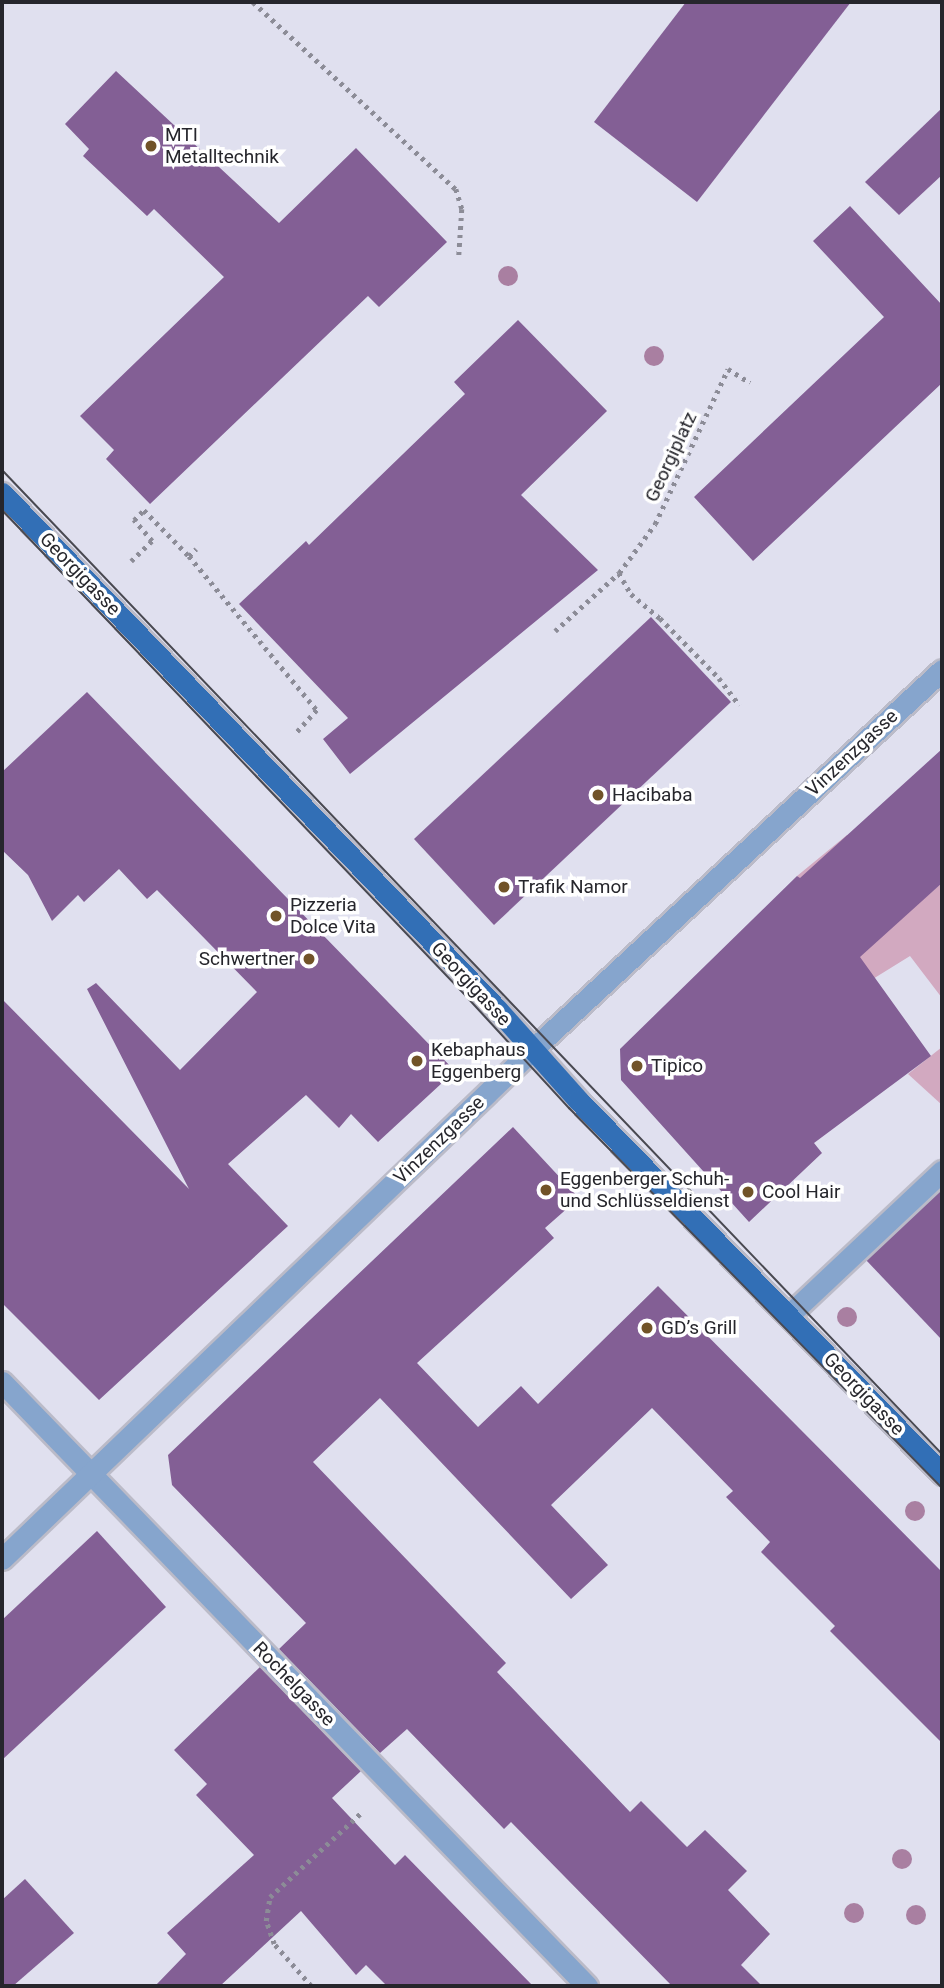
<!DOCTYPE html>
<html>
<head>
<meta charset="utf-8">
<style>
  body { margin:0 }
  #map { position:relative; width:944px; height:1988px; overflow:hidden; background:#e0e0ef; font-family:Roboto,sans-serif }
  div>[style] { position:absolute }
  .green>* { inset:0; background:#d2a9c0 }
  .building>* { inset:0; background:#835f95 }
  .path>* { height:4.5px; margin-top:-2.25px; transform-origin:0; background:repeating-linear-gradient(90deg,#8c8c97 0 3.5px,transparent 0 8.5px) }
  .roads { filter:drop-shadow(2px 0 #bbbbc8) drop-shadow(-2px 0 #bbbbc8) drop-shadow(0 2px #bbbbc8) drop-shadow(0 -2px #bbbbc8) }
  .minor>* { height:21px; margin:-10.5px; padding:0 10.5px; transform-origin:10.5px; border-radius:10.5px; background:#86a5cd }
  .major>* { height:21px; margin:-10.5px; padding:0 10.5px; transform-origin:10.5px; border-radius:10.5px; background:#326fb6 }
  .tram>* { height:2px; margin:-1px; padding:0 1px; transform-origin:1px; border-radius:1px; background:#494951 }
  .trees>* { width:20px; height:20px; margin:-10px; border-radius:50%; background:#a97fa1 }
  .dots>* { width:19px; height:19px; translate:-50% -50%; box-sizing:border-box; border:4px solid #fff; border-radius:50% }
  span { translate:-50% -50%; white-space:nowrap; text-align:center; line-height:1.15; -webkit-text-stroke:7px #fff; paint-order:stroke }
  .poi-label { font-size:19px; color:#26262c }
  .left { translate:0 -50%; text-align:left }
  .right { translate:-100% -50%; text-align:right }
  .street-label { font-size:19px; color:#26262c }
  .frame { position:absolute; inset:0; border:4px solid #26262c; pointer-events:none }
</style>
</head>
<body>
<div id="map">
  <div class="green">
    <i style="clip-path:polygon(847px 835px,913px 908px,942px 883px,942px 998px,910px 956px,860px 987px,838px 918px,797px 876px)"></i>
    <i style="clip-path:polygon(942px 1047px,942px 1105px,908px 1074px)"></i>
  </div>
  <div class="building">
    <i style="clip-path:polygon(686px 2px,851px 2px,697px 202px,594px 122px)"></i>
    <i style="clip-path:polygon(116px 71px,279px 223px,356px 148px,447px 242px,379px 307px,368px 296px,150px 504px,106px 459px,114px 450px,80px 416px,224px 277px,154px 209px,147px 216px,83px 156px,89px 149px,65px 124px)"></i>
    <i style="clip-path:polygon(942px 108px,942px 175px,899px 215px,865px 182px)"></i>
    <i style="clip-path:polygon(850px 206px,942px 305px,942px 383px,753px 561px,694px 497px,884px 317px,813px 241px)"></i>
    <i style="clip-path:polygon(518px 320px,607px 411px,521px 495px,598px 570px,350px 774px,323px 739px,348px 718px,239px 604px,306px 541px,309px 545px,465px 394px,454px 382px)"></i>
    <i style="clip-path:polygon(651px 617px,731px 702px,494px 925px,414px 839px)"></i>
    <i style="clip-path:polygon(87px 692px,455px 1071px,378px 1142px,351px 1114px,339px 1128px,306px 1095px,228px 1164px,288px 1226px,99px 1400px,2px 1303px,2px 999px,189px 1189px,87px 989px,96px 983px,180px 1070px,257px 992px,157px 890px,147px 899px,119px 869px,84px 902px,78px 895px,52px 921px,28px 875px,2px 850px,2px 772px)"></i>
    <i style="clip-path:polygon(942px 749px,942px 883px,860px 957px,931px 1056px,814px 1143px,822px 1153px,749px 1222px,621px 1080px,620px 1049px,797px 876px,800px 878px)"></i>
    <i style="clip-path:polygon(513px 1127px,579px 1198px,545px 1228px,554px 1238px,417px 1363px,478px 1427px,521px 1386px,538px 1404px,658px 1286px,942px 1572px,942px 1743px,830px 1631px,835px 1626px,761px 1552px,770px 1542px,726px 1497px,733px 1491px,652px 1408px,551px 1505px,608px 1565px,571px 1599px,380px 1398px,313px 1462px,506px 1663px,497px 1672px,630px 1812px,641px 1801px,687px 1847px,705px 1830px,747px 1871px,728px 1890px,770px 1934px,741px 1965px,762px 1986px,672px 1986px,511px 1822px,504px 1829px,407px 1729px,380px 1753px,279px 1649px,306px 1623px,172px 1485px,168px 1455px)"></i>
    <i style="clip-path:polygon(942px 1189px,942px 1340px,866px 1260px)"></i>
    <i style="clip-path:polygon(97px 1531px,166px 1607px,2px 1760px,2px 1620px)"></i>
    <i style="clip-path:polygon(260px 1667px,361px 1771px,332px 1798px,395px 1865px,405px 1855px,533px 1986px,387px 1986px,366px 1965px,356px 1975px,301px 1911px,220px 1986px,155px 1986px,186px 1954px,167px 1933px,254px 1855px,196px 1795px,207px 1784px,174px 1750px)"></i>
    <i style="clip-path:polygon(25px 1879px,74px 1933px,13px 1986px,2px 1986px,2px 1900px)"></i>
  </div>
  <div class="path">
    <i style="left:253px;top:2px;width:276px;rotate:42.7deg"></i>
    <i style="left:456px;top:189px;width:21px;rotate:73deg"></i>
    <i style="left:462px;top:209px;width:46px;rotate:93.7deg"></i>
    <i style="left:189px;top:556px;width:200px;rotate:50.3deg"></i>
    <i style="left:317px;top:710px;width:30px;rotate:132deg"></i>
    <i style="left:131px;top:561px;width:29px;rotate:-44deg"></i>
    <i style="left:152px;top:541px;width:28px;rotate:-131deg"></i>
    <i style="left:134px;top:520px;width:14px;rotate:-45deg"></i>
    <i style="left:144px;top:510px;width:64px;rotate:45.6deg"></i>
    <i style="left:189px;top:556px;width:10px;rotate:-45deg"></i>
    <i style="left:619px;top:573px;width:24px;rotate:60deg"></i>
    <i style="left:631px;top:594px;width:38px;rotate:40deg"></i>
    <i style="left:660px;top:618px;width:84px;rotate:45.5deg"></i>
    <i style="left:719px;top:678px;width:34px;rotate:53deg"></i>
    <i style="left:555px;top:631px;width:86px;rotate:-42.2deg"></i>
    <i style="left:619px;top:573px;width:61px;rotate:-53.7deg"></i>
    <i style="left:655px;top:524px;width:171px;rotate:-64.8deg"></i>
    <i style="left:728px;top:369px;width:26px;rotate:32deg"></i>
    <i style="left:311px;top:1986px;width:56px;rotate:-131.4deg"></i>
    <i style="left:274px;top:1944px;width:24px;rotate:-109deg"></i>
    <i style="left:266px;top:1921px;width:24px;rotate:-81deg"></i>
    <i style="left:270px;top:1897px;width:125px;rotate:-42.7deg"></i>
  </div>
  <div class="roads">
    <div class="minor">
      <i style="left:789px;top:1315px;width:210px;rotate:-43.3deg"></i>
      <i style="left:2px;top:1382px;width:841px;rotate:45.92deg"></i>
      <i style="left:2px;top:1559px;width:733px;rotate:-43.84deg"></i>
      <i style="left:531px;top:1051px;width:560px;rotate:-42.83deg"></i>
    </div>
    <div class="major">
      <i style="left:2px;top:493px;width:715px;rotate:46.19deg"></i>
      <i style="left:497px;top:1009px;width:122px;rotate:48.3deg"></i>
      <i style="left:578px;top:1100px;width:522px;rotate:45.78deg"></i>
    </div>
  </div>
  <div class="tram">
    <i style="left:2px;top:470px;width:1361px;rotate:46.31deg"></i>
    <i style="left:2px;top:510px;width:671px;rotate:46.33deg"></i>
    <i style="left:465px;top:995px;width:154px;rotate:47.4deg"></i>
    <i style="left:569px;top:1108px;width:532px;rotate:45.53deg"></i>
  </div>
  <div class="trees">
    <i style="left:508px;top:276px"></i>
    <i style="left:654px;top:356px"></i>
    <i style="left:847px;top:1317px"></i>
    <i style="left:915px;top:1511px"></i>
    <i style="left:902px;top:1859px"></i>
    <i style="left:854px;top:1913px"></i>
    <i style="left:916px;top:1915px"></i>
  </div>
  <div class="dots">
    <i style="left:151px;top:146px;background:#715328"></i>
    <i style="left:598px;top:795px;background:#715328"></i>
    <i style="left:504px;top:887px;background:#715328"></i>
    <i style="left:276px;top:916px;background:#715328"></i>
    <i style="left:309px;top:959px;background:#715328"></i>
    <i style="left:417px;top:1061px;background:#715328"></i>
    <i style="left:637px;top:1066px;background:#715328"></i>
    <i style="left:546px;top:1190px;background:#715328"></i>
    <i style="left:748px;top:1192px;background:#715328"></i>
    <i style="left:647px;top:1328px;background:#715328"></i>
  </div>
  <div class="poi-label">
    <span class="left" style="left:165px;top:146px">MTI<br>Metalltechnik</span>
    <span class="left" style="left:612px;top:795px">Hacibaba</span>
    <span class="left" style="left:518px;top:887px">Trafik Namor</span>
    <span class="left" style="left:290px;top:916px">Pizzeria<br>Dolce Vita</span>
    <span class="right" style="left:295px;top:959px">Schwertner</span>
    <span class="left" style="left:431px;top:1061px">Kebaphaus<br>Eggenberg</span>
    <span class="left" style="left:651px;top:1066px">Tipico</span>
    <span class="left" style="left:560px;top:1190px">Eggenberger Schuh-<br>und Schlüsseldienst</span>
    <span class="left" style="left:762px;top:1192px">Cool Hair</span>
    <span class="left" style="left:661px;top:1328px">GD’s Grill</span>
  </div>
  <div class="street-label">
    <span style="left:671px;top:457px;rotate:-65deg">Georgiplatz</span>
    <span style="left:80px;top:574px;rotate:46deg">Georgigasse</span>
    <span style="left:852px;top:753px;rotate:-43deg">Vinzenzgasse</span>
    <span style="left:471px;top:984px;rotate:47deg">Georgigasse</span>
    <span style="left:439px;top:1140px;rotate:-44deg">Vinzenzgasse</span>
    <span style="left:864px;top:1394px;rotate:46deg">Georgigasse</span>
    <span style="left:294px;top:1684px;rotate:46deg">Rochelgasse</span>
  </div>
  <div class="frame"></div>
</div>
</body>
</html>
